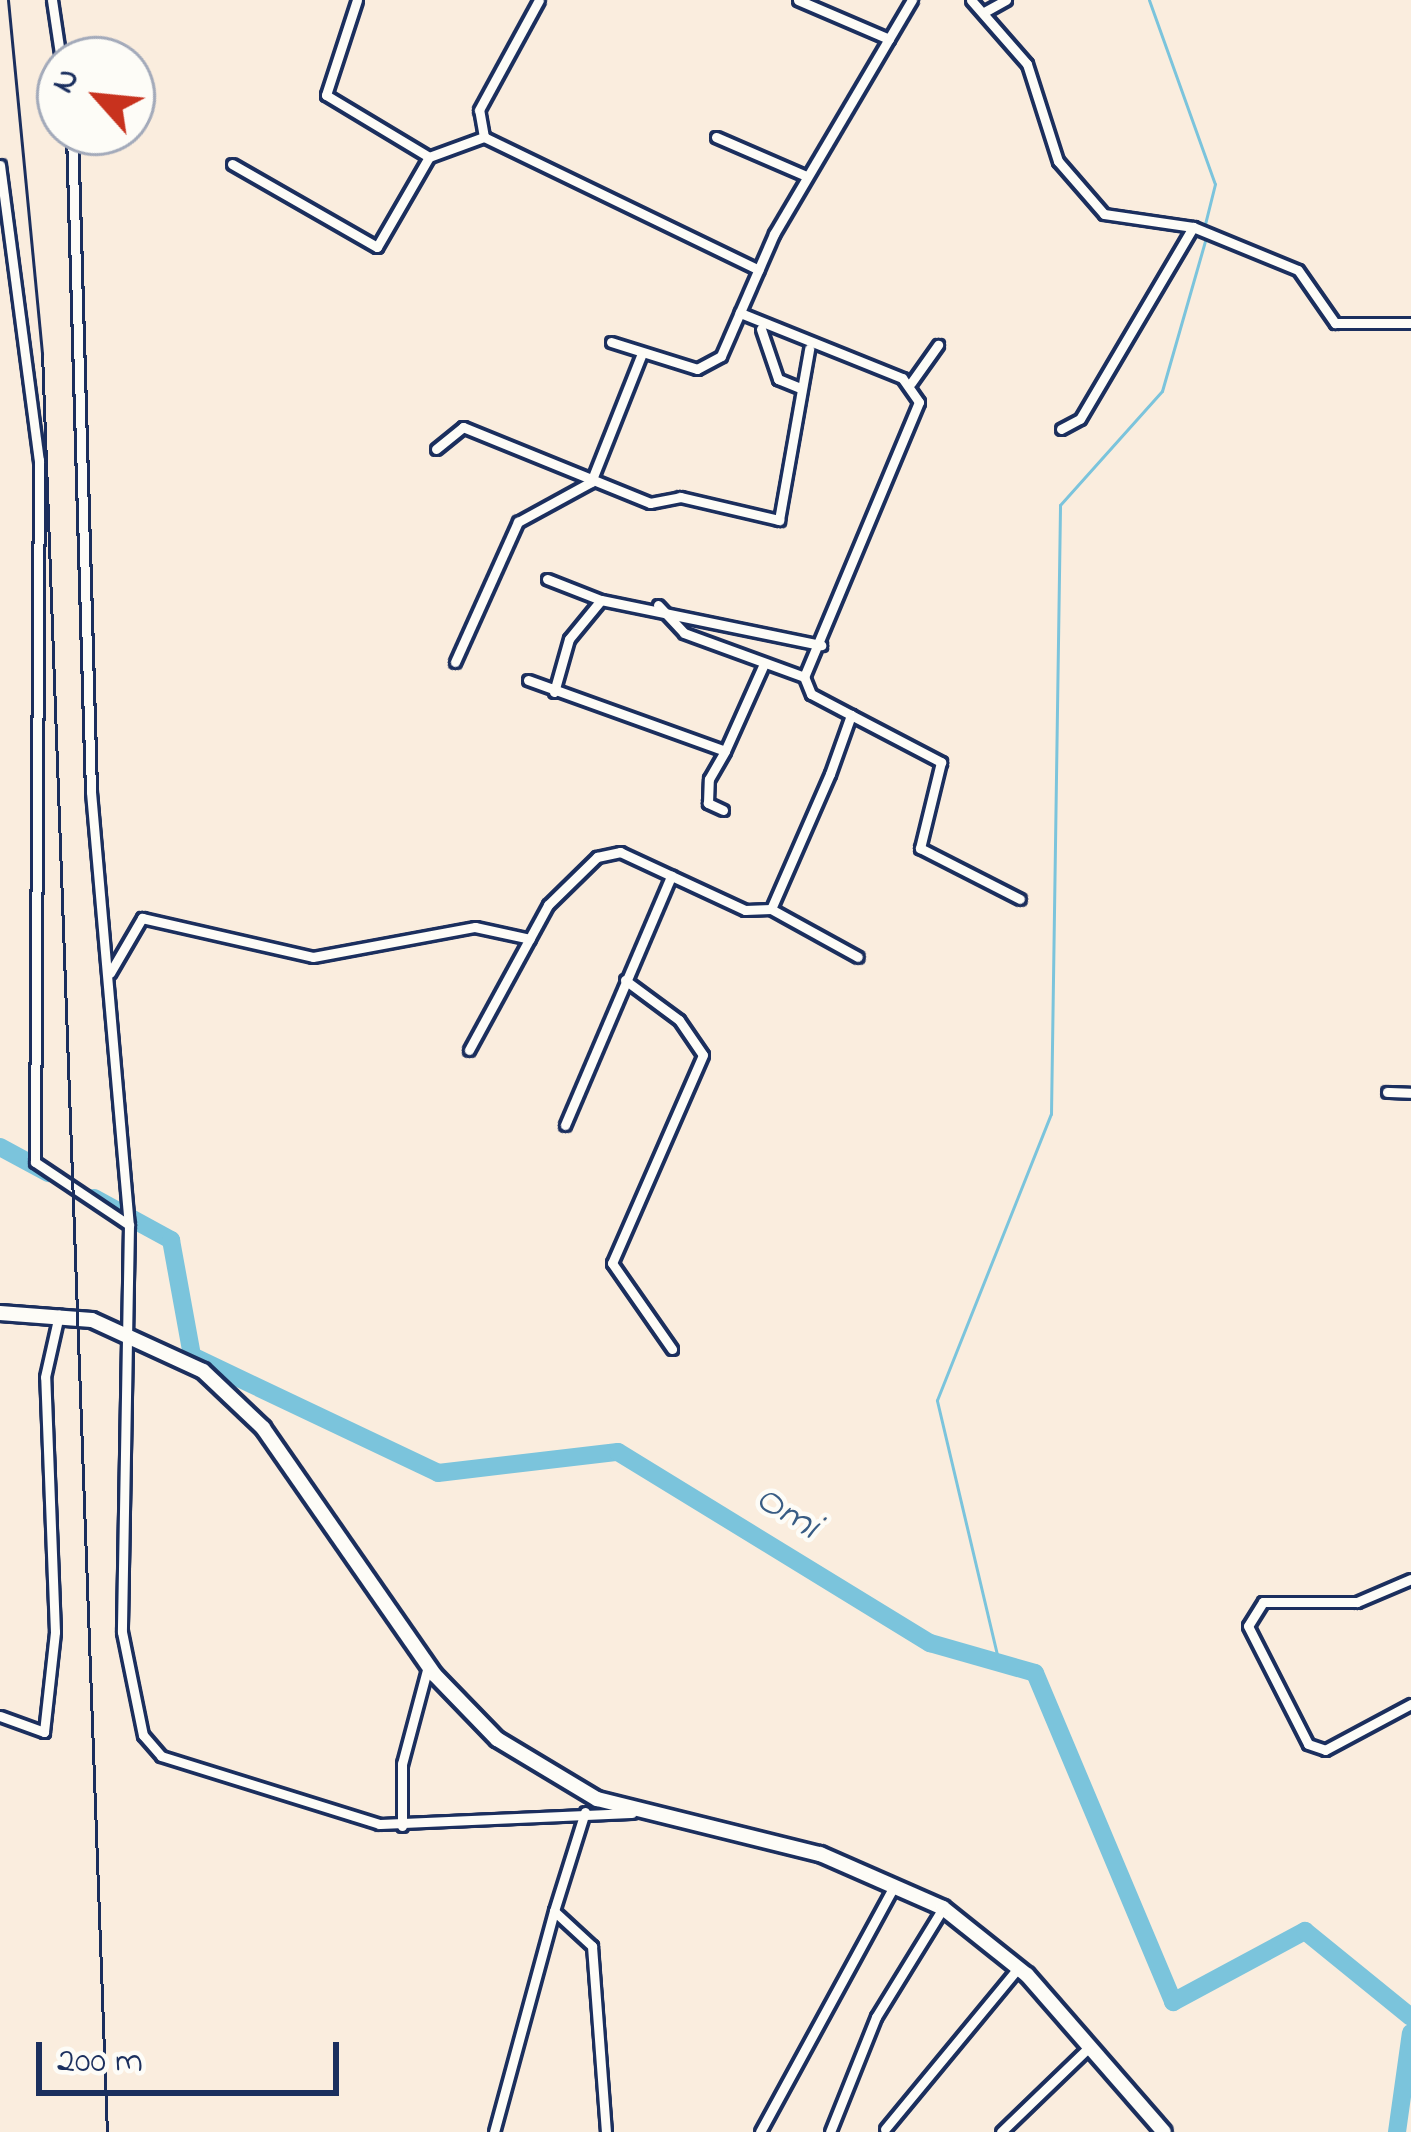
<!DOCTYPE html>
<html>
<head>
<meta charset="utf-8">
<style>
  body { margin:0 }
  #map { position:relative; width:1411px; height:2132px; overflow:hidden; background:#faedde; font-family:"Indie Flower",sans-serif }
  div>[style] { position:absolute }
  .stream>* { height:3px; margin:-1.5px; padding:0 1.5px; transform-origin:1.5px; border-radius:1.5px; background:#7bc4dc }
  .river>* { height:18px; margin:-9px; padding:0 9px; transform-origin:9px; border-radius:9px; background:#7bc4dc }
  .roads { filter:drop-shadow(3px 0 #1b2f5e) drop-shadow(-3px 0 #1b2f5e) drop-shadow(0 3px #1b2f5e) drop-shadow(0 -3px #1b2f5e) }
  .minor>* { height:9px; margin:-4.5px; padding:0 4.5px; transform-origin:4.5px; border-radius:4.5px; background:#fdfcf7 }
  .secondary>* { height:14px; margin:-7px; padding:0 7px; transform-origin:7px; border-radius:7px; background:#fdfcf7 }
  .rail>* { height:3px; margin:-1.5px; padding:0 1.5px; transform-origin:1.5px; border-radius:1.5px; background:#1b2f5e }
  span { translate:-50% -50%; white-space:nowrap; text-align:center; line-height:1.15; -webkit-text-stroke:9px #fdfcf7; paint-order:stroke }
  .water-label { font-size:42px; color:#385c84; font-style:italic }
  .north { position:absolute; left:36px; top:36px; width:120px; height:120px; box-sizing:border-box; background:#fdfcf7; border:3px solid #a3aaba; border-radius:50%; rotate:297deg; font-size:33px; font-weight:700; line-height:48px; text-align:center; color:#1b2f5e }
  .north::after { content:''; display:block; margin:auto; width:42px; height:54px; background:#c8321e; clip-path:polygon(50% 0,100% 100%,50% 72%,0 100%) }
  .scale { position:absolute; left:36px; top:2042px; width:303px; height:54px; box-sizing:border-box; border:6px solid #1b2f5e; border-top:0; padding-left:15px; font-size:36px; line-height:42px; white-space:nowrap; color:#1b2f5e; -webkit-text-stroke:9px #fdfcf7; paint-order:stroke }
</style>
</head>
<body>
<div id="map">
  <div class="stream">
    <i style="left:1149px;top:0;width:195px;rotate:70.3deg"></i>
    <i style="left:1215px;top:184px;width:45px;rotate:104deg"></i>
    <i style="left:999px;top:1663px;width:270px;rotate:-103.3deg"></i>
    <i style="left:937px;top:1400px;width:308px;rotate:-68.3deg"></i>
    <i style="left:1051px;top:1114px;width:609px;rotate:-89.15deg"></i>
    <i style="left:1060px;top:505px;width:153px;rotate:-48.2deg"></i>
    <i style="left:1162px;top:391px;width:159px;rotate:-74deg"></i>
  </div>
  <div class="river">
    <i style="left:0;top:1147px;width:55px;rotate:28.4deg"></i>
    <i style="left:94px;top:1198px;width:88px;rotate:28.6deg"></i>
    <i style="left:171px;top:1240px;width:118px;rotate:79.7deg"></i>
    <i style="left:192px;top:1356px;width:272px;rotate:25.4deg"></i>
    <i style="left:438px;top:1473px;width:181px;rotate:-6.7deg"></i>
    <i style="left:618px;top:1452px;width:366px;rotate:31.5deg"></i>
    <i style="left:930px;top:1643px;width:109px;rotate:15.9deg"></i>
    <i style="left:1035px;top:1673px;width:357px;rotate:67.2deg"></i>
    <i style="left:1173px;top:2002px;width:150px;rotate:-28.3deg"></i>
    <i style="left:1305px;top:1931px;width:136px;rotate:39.1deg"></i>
    <i style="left:1397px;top:2132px;width:100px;rotate:-82deg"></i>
  </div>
  <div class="roads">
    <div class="minor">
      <i style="left:52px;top:0;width:61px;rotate:81.5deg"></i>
      <i style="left:357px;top:0;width:100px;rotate:108.1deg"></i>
      <i style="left:326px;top:95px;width:120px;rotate:31deg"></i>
      <i style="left:429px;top:157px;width:59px;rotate:-20deg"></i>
      <i style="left:484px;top:137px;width:305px;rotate:25.8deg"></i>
      <i style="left:798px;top:0;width:99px;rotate:23.2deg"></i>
      <i style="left:971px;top:0;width:85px;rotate:48.8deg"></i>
      <i style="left:1027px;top:64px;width:102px;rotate:72.3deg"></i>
      <i style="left:1058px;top:161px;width:70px;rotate:49deg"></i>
      <i style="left:1104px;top:214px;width:90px;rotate:8.3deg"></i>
      <i style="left:1193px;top:227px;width:113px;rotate:22.3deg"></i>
      <i style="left:1298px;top:270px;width:65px;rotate:55.1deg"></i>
      <i style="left:1335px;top:323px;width:76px"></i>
      <i style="left:986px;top:11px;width:23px;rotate:-29deg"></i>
      <i style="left:72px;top:132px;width:660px;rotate:88.35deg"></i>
      <i style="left:91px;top:792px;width:435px;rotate:85deg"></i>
      <i style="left:129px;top:1225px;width:407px;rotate:91deg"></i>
      <i style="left:122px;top:1632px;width:105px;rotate:78.5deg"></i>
      <i style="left:143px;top:1735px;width:28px;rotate:49deg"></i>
      <i style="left:161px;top:1756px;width:228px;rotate:17.3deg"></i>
      <i style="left:379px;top:1824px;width:253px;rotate:-2.5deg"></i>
      <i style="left:484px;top:137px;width:27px;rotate:-100deg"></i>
      <i style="left:479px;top:110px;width:125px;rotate:-61.4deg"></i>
      <i style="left:716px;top:137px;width:98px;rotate:23.4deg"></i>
      <i style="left:232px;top:164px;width:167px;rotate:29.8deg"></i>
      <i style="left:377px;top:247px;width:104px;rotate:-60deg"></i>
      <i style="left:0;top:165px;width:298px;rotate:82.5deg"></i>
      <i style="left:39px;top:460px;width:702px;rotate:90.33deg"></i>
      <i style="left:35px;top:1162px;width:113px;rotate:33.8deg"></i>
      <i style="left:761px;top:329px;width:53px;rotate:71.2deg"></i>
      <i style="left:778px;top:379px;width:24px;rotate:22deg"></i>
      <i style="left:611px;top:342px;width:90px;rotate:17.4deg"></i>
      <i style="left:697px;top:369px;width:27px;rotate:-28deg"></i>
      <i style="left:721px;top:356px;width:133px;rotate:-66.5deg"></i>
      <i style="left:774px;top:234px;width:272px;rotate:-59.5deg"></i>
      <i style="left:911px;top:383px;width:47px;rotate:-54.6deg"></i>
      <i style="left:1061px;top:429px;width:21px;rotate:-28deg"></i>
      <i style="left:1080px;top:419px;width:223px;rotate:-59.5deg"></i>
      <i style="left:436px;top:449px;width:35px;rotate:-39deg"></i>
      <i style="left:463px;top:427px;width:202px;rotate:22.1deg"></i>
      <i style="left:650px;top:503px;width:31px;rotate:-11deg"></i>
      <i style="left:680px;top:497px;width:102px;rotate:13.1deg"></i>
      <i style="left:779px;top:520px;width:174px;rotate:-80deg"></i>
      <i style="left:547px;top:579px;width:58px;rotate:21.3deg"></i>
      <i style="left:658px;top:605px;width:38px;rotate:47deg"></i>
      <i style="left:684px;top:633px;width:128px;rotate:20.1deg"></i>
      <i style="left:455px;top:662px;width:154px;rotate:-65.8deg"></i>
      <i style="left:518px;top:522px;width:83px;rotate:-28.7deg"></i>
      <i style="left:591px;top:482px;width:139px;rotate:-68.4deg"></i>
      <i style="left:528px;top:680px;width:209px;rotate:19.8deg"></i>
      <i style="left:725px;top:751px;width:93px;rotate:-65.9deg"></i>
      <i style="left:554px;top:692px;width:55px;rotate:-74.2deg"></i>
      <i style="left:569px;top:639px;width:50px;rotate:-50.6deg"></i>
      <i style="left:601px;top:600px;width:225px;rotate:11.6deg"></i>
      <i style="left:851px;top:715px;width:102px;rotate:27.6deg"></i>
      <i style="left:941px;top:762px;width:89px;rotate:103.7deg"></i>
      <i style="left:920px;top:848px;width:112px;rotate:27deg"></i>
      <i style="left:723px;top:810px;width:17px;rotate:-155deg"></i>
      <i style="left:708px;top:803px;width:24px;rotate:-88deg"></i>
      <i style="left:709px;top:779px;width:32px;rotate:-60deg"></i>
      <i style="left:771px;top:909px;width:99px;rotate:28.9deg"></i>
      <i style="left:110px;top:973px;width:64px;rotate:-59.8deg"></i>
      <i style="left:142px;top:918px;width:175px;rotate:12.8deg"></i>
      <i style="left:313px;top:957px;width:165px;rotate:-10.5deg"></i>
      <i style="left:475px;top:927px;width:56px;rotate:12.3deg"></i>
      <i style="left:625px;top:980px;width:67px;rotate:36.5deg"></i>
      <i style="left:679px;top:1020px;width:42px;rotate:55.6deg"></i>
      <i style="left:703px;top:1055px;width:227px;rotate:113.6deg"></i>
      <i style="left:612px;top:1263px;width:105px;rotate:55.1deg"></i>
      <i style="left:469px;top:1050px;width:165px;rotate:-61.4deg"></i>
      <i style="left:548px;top:905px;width:69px;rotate:-44.4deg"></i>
      <i style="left:597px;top:857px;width:24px;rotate:-12deg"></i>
      <i style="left:620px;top:852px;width:138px;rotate:24.9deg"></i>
      <i style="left:745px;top:910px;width:26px;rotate:-2deg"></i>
      <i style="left:771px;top:909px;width:147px;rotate:-66.4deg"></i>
      <i style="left:830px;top:774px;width:63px;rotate:-70.4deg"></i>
      <i style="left:851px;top:715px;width:45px;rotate:-152.3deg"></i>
      <i style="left:811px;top:694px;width:18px;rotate:-112deg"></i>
      <i style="left:804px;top:677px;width:298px;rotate:-67.3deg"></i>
      <i style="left:919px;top:402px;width:29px;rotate:-125deg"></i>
      <i style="left:902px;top:378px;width:175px;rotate:-158.1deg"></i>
      <i style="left:1387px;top:1092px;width:24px;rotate:2deg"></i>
      <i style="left:565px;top:1125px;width:271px;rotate:-66.9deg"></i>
      <i style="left:1411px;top:1579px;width:59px;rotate:156.9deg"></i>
      <i style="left:1357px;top:1602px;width:94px;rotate:180deg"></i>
      <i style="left:1263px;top:1602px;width:28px;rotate:122deg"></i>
      <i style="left:1248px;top:1626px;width:132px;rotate:63deg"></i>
      <i style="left:1308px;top:1744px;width:18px;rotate:19deg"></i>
      <i style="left:1325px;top:1750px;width:98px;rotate:-28.1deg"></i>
      <i style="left:0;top:1716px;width:47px;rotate:20deg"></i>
      <i style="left:44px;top:1732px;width:101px;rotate:-83.7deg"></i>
      <i style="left:55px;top:1632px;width:255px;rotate:-92.2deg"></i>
      <i style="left:45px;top:1377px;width:64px;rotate:-77.3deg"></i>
      <i style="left:585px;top:1812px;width:104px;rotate:107.4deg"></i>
      <i style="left:554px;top:1911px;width:52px;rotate:42.6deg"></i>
      <i style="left:592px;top:1946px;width:187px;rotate:85.7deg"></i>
      <i style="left:402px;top:1826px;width:62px;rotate:-90deg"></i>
      <i style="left:402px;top:1764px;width:97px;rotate:-75.1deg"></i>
      <i style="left:885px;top:2129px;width:209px;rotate:-50.4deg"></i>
      <i style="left:494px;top:2132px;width:229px;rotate:-74.8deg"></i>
      <i style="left:760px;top:2132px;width:280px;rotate:-61.4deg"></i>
      <i style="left:830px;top:2132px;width:124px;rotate:-68.2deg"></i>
      <i style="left:876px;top:2017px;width:128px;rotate:-58.4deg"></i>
      <i style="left:1001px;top:2132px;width:120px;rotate:-44deg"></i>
    </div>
    <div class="secondary">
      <i style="left:0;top:1313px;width:92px;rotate:4.4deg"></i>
      <i style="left:92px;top:1320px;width:122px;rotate:24.7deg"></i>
      <i style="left:203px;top:1371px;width:83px;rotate:43.5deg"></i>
      <i style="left:263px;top:1428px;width:300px;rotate:55.2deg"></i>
      <i style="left:434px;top:1674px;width:91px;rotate:45.9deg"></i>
      <i style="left:497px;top:1739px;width:117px;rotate:31deg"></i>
      <i style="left:597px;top:1799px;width:230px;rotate:13.9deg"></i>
      <i style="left:820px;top:1854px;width:134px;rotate:23.7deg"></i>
      <i style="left:943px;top:1908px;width:107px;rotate:38.6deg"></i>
      <i style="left:1027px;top:1975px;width:208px;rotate:48.9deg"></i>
    </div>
  </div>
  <div class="rail">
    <i style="left:8px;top:0;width:355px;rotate:84.5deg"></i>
    <i style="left:42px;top:353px;width:1780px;rotate:87.91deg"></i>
  </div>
  <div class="water-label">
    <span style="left:787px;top:1513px;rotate:32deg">Omi</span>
  </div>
  <div class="north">N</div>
  <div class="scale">200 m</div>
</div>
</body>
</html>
